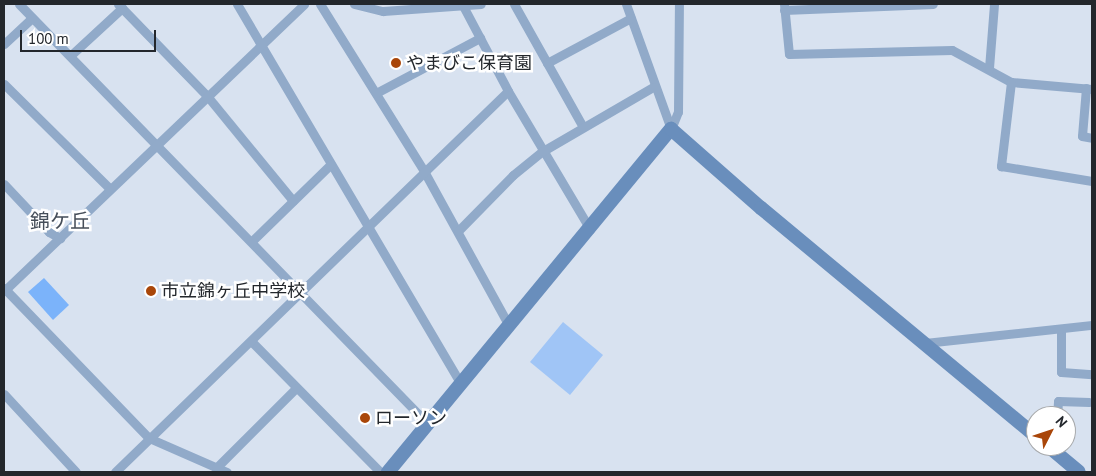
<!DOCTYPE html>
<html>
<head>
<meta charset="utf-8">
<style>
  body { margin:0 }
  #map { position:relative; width:1096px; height:476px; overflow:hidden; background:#d8e2f0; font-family:"PT Sans","Noto Sans JP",sans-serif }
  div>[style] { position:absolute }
  .green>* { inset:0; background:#a0c5f6 }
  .water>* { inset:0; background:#7bb3fa }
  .street>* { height:9px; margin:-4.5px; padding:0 4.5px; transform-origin:4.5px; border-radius:4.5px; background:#91aac9 }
  .secondary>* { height:14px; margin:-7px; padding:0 7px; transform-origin:7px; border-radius:7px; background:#698ebc }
  .dots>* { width:14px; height:14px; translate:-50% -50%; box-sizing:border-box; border:2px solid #fff; border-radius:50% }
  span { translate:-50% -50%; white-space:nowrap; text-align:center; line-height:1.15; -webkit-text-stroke:5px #fff; paint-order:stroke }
  .poi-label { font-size:18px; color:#23272c }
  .left { translate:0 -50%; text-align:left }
  .quarter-label { font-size:20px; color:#464e59 }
  .frame { position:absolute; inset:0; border:5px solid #23272c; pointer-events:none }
  .north { position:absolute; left:1026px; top:406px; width:50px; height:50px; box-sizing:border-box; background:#fff; border:1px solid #a7a9ab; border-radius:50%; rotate:49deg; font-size:14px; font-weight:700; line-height:20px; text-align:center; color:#23272c }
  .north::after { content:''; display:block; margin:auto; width:18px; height:22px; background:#a94609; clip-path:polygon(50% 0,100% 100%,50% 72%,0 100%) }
  .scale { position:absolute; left:20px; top:30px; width:136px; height:22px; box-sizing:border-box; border:2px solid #23272c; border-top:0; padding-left:6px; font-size:15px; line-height:18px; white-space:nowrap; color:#23272c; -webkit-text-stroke:4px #fff; paint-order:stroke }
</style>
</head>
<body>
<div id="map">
  <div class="green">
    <i style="clip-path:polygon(563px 322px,603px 355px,570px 395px,530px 362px)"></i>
  </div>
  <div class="water">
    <i style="clip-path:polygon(44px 278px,69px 305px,53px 320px,28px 292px)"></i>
  </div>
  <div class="street">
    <i style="left:19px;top:4px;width:586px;rotate:45.76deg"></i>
    <i style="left:118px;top:4px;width:129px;rotate:45.9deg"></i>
    <i style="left:208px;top:97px;width:134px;rotate:50.7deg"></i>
    <i style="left:237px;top:4px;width:442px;rotate:59.5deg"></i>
    <i style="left:320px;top:4px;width:199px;rotate:58.1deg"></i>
    <i style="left:425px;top:173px;width:175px;rotate:61.2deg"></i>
    <i style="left:354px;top:4px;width:30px;rotate:14deg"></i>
    <i style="left:383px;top:11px;width:98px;rotate:-4.1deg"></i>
    <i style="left:462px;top:4px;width:98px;rotate:62.1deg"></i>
    <i style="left:508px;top:91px;width:161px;rotate:59.3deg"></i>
    <i style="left:514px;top:4px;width:141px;rotate:60.7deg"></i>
    <i style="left:626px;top:4px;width:133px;rotate:70.2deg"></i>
    <i style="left:784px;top:4px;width:50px;rotate:84.3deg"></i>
    <i style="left:789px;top:54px;width:163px;rotate:-1.4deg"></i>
    <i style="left:952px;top:50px;width:67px;rotate:28.5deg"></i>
    <i style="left:1011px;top:82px;width:81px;rotate:4.9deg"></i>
    <i style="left:784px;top:10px;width:149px;rotate:-2.3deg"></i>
    <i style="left:4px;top:44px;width:38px;rotate:-43deg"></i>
    <i style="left:70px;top:56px;width:71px;rotate:-42.7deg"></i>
    <i style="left:547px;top:63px;width:95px;rotate:-28.2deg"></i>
    <i style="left:989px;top:68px;width:64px;rotate:-85.5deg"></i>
    <i style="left:1011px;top:82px;width:85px;rotate:96.8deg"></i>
    <i style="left:1001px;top:166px;width:92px;rotate:9.4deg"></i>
    <i style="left:4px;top:84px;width:149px;rotate:44.7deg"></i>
    <i style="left:1086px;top:88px;width:48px;rotate:94.8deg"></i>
    <i style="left:1082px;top:136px;width:10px;rotate:11deg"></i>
    <i style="left:376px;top:93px;width:118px;rotate:-27.9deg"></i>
    <i style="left:671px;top:129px;width:18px;rotate:-68deg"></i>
    <i style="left:678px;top:112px;width:108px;rotate:-89.5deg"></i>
    <i style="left:4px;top:184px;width:66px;rotate:46.8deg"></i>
    <i style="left:49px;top:232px;width:13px;rotate:29deg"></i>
    <i style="left:458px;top:231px;width:78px;rotate:-45.5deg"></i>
    <i style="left:513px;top:175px;width:38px;rotate:-39deg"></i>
    <i style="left:543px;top:151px;width:127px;rotate:-30.2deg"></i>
    <i style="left:252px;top:241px;width:110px;rotate:-44.3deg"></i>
    <i style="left:4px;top:288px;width:209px;rotate:46deg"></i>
    <i style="left:149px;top:438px;width:85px;rotate:23.6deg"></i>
    <i style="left:4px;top:291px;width:415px;rotate:-43.7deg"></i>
    <i style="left:1061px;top:329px;width:43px;rotate:90deg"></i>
    <i style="left:1061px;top:372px;width:31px;rotate:4deg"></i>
    <i style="left:251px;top:341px;width:184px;rotate:45.4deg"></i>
    <i style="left:925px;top:343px;width:168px;rotate:-6.2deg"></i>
    <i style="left:4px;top:394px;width:106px;rotate:47.3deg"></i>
    <i style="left:1057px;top:416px;width:15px;rotate:-86deg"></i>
    <i style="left:1058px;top:401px;width:31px;rotate:2deg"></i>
    <i style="left:216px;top:468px;width:113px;rotate:-45deg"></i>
    <i style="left:115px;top:472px;width:547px;rotate:-44.11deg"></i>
  </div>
  <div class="secondary">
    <i style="left:1048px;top:446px;width:40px;rotate:40deg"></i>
    <i style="left:388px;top:472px;width:445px;rotate:-50.5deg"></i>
    <i style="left:671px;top:129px;width:120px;rotate:41.3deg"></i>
    <i style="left:761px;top:208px;width:357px;rotate:39.7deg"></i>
  </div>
  <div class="dots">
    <i style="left:396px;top:63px;background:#a94609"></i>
    <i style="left:151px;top:291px;background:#a94609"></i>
    <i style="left:365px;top:418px;background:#a94609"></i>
  </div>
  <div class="poi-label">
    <span class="left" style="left:406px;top:63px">やまびこ保育園</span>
    <span class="left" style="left:161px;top:291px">市立錦ヶ丘中学校</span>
    <span class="left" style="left:375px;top:418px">ローソン</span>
  </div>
  <div class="quarter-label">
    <span style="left:60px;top:221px">錦ケ丘</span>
  </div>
  <div class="frame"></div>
  <div class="north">N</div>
  <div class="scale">100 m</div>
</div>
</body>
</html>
